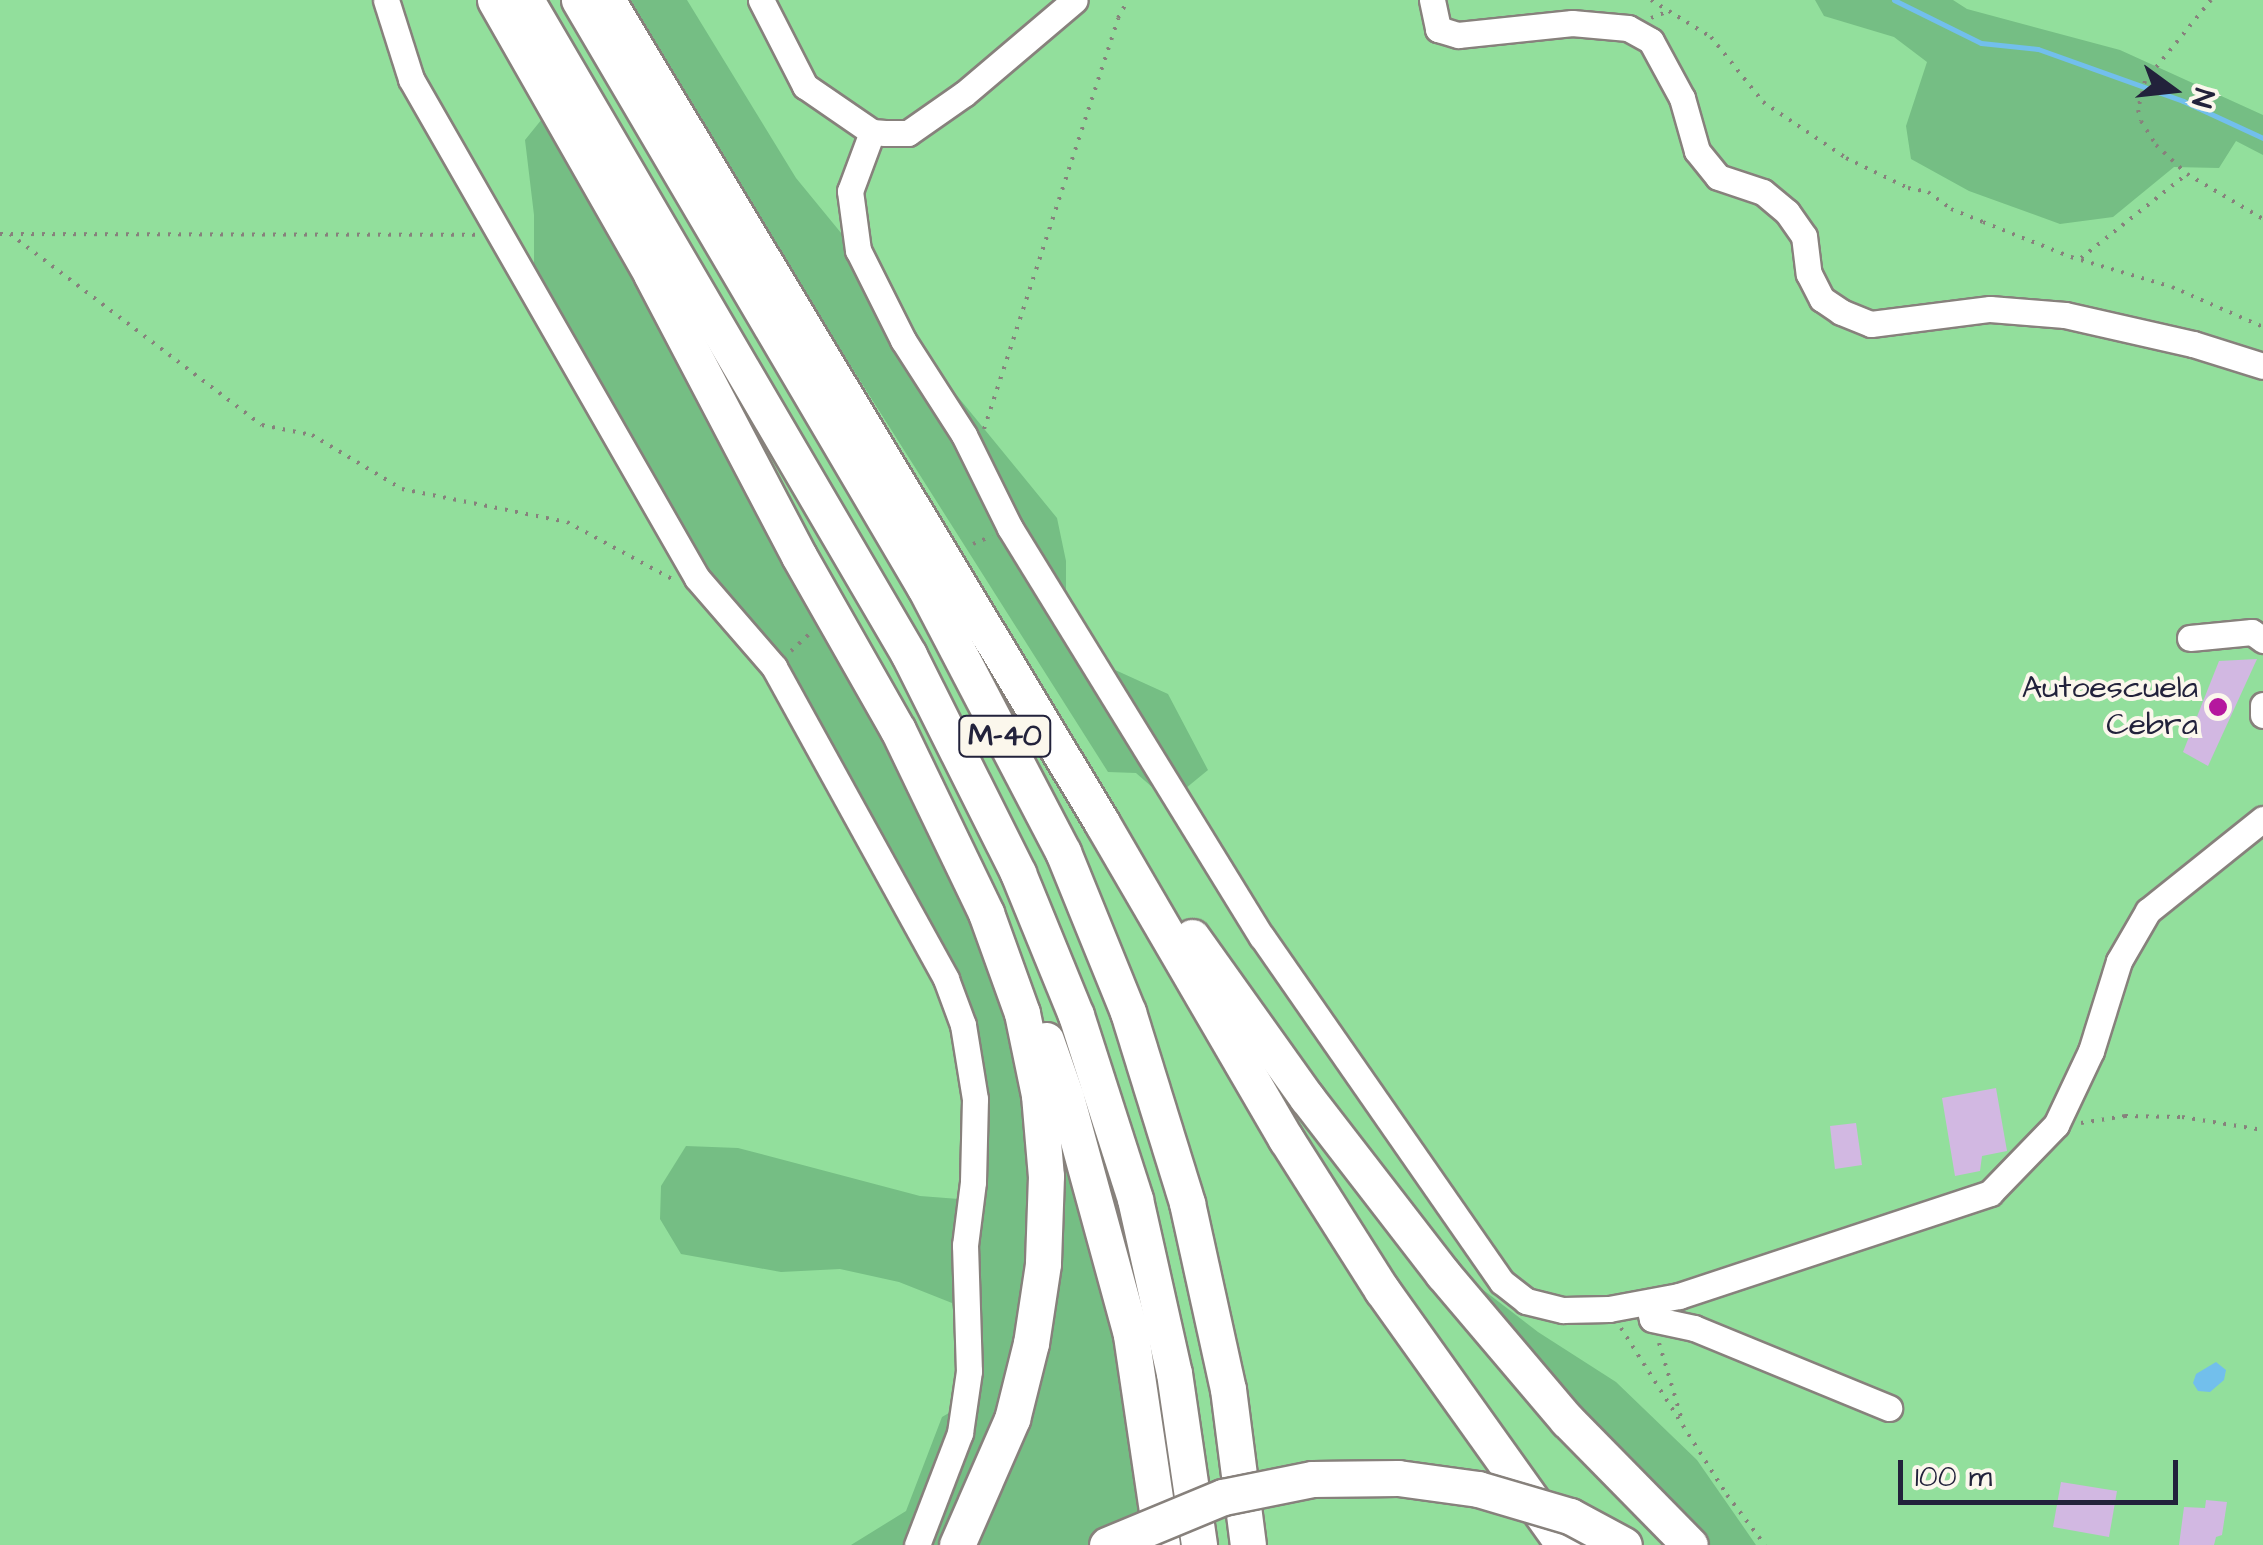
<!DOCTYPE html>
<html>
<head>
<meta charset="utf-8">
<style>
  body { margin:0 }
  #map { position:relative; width:2263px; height:1545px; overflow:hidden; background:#ece0be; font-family:"Architects Daughter",sans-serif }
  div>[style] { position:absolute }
  .green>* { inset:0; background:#92df9c }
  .forest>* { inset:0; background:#75be84 }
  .water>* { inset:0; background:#72bfec }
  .stream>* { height:5px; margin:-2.5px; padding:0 2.5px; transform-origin:2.5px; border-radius:2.5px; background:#72bfec }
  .building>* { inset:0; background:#d2b8e2 }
  .path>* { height:4px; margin-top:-2px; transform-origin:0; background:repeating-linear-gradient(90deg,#87817c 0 2.5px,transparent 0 10.5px) }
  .roads { filter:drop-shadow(2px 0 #87817c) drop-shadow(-2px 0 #87817c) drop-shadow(0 2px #87817c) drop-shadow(0 -2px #87817c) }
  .minor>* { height:25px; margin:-12.5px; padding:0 12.5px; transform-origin:12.5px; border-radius:12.5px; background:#fff }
  .highway>* { height:35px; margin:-17.5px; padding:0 17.5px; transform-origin:17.5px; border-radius:17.5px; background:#fff }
  .bridges { filter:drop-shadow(2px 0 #87817c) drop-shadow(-2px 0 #87817c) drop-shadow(0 2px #87817c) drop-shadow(0 -2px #87817c) }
  .highway-bridge>* { height:35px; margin:-17.5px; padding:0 17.5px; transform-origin:17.5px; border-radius:17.5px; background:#fff }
  .dots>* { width:28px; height:28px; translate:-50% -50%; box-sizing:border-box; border:5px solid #fbf7ec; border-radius:50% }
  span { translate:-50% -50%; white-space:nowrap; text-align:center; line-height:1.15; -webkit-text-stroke:8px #fbf7ec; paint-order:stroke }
  .shield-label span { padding:2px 8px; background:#fbf7ec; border:2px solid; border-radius:8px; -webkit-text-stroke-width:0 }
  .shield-label { font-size:30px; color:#22223b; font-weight:700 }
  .poi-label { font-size:32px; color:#22223b }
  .right { translate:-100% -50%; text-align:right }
  .north { position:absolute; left:2123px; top:40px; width:100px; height:100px; -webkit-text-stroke:8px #fbf7ec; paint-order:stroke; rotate:105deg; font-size:28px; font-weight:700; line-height:40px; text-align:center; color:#22223b }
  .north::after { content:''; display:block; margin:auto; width:35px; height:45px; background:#22223b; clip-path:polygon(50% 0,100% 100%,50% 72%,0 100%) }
  .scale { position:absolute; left:1898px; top:1460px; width:280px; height:45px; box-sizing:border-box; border:5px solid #22223b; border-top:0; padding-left:12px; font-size:30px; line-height:35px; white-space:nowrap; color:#22223b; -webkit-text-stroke:8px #fbf7ec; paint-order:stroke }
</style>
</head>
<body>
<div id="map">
  <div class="green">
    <i style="clip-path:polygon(0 0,2263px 0,2263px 1545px,0 1545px)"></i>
  </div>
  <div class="forest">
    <i style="clip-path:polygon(626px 0,687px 0,796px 178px,846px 239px,927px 359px,1057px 518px,1066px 561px,1066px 608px,1091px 659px,1168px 694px,1208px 770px,1169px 802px,1136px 773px,1108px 772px,738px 188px)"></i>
    <i style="clip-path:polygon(1815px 0,1953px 0,1967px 9px,2120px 50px,2263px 115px,2263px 155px,2236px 141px,2219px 168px,2174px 167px,2113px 217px,2060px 224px,1969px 191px,1911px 159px,1906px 126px,1927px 62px,1894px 37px,1824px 16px)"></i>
    <i style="clip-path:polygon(546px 114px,929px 819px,1015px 1028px,1035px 1191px,1027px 1306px,1000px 1412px,943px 1545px,851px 1545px,906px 1511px,942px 1417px,954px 1410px,957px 1334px,952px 1303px,899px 1282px,840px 1269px,781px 1272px,681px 1254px,660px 1219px,661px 1186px,686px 1146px,738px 1148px,920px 1196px,959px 1199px,972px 1039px,814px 742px,698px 574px,534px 286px,534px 215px,525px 140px)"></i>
    <i style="clip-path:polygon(1061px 1117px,1136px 1421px,1151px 1545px,972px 1545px)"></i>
    <i style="clip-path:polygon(1469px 1279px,1538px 1332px,1616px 1382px,1697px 1460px,1756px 1545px,1705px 1545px,1654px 1497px)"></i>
  </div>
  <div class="water">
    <i style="clip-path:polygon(2216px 1362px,2226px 1370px,2224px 1380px,2210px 1392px,2198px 1391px,2193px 1383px,2196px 1374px)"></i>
  </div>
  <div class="stream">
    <i style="left:1894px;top:0;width:97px;rotate:26.3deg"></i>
    <i style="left:1981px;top:43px;width:57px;rotate:6deg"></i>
    <i style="left:2038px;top:49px;width:154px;rotate:19.7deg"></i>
    <i style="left:2183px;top:101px;width:88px;rotate:24.8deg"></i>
  </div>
  <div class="building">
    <i style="clip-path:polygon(2257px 659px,2208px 766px,2183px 752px,2219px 661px)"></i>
    <i style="clip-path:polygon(1996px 1088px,2007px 1151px,1982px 1156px,1980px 1171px,1955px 1176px,1942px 1098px)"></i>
    <i style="clip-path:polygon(1856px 1123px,1862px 1165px,1835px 1169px,1830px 1126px)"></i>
    <i style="clip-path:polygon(2061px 1482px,2117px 1491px,2109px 1537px,2053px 1527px)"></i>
    <i style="clip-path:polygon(2206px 1500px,2227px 1502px,2222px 1535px,2216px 1537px,2214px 1545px,2179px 1545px,2184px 1507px,2205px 1508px)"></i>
  </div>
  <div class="path">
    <i style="left:1651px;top:0;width:70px;rotate:31.7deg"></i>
    <i style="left:1711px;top:37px;width:83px;rotate:51.3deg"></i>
    <i style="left:1763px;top:102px;width:100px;rotate:34deg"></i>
    <i style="left:1846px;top:158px;width:69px;rotate:25.8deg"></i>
    <i style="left:1908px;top:188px;width:20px;rotate:11deg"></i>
    <i style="left:1928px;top:192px;width:29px;rotate:36deg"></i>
    <i style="left:1951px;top:209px;width:35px;rotate:22deg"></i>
    <i style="left:1983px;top:222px;width:95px;rotate:21.7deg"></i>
    <i style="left:2071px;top:257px;width:105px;rotate:16.5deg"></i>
    <i style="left:2172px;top:287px;width:99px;rotate:23.7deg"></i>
    <i style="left:2211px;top:0;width:104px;rotate:129.2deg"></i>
    <i style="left:2145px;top:81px;width:30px;rotate:104deg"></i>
    <i style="left:2138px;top:110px;width:11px;rotate:75deg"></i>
    <i style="left:2141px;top:121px;width:28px;rotate:58deg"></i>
    <i style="left:2156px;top:145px;width:42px;rotate:43.1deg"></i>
    <i style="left:2187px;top:174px;width:88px;rotate:30.6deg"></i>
    <i style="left:1651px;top:18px;width:19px;rotate:-21deg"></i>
    <i style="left:0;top:234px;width:475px;rotate:0.1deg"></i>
    <i style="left:10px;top:234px;width:316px;rotate:37.2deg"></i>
    <i style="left:262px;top:425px;width:51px;rotate:11.3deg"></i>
    <i style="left:312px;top:435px;width:105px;rotate:31deg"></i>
    <i style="left:402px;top:489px;width:168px;rotate:11.3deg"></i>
    <i style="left:567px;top:522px;width:119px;rotate:28.5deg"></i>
    <i style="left:2081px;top:258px;width:135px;rotate:-38.4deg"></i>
    <i style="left:984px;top:429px;width:432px;rotate:-71.9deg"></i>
    <i style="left:1118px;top:18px;width:21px;rotate:-61deg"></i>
    <i style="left:973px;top:544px;width:21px;rotate:-23deg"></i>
    <i style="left:791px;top:651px;width:25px;rotate:-43deg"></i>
    <i style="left:2081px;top:1123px;width:45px;rotate:-9deg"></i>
    <i style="left:2125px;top:1116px;width:57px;rotate:1deg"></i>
    <i style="left:2182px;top:1117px;width:82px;rotate:9.1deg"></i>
    <i style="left:1621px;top:1328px;width:198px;rotate:57.6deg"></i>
    <i style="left:1727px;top:1495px;width:63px;rotate:52.8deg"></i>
    <i style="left:1659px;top:1343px;width:80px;rotate:73.4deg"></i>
  </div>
  <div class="roads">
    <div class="minor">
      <i style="left:386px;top:0;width:83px;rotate:72.4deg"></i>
      <i style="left:411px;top:79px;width:575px;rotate:60.18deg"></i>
      <i style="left:697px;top:578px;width:118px;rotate:49.1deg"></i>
      <i style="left:774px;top:667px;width:356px;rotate:61.1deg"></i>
      <i style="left:946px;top:979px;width:49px;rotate:69.7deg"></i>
      <i style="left:963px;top:1025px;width:75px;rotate:80.8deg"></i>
      <i style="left:975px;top:1099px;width:83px;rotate:91.4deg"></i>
      <i style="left:973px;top:1182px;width:64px;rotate:97.2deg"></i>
      <i style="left:965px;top:1245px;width:126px;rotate:88.2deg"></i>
      <i style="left:969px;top:1371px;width:63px;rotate:98.3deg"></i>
      <i style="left:960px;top:1433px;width:120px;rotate:111deg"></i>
      <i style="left:761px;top:0;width:97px;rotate:62.9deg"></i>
      <i style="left:805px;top:86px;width:81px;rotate:34.5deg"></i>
      <i style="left:872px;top:132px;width:13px;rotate:4deg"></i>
      <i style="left:885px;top:133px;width:23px"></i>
      <i style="left:908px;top:133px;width:68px;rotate:-34.9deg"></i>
      <i style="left:964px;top:94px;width:145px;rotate:-40.3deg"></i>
      <i style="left:1432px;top:0;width:30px;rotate:78deg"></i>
      <i style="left:1438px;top:29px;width:21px;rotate:17deg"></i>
      <i style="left:1458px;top:35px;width:115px;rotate:-6deg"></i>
      <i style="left:1572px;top:23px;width:56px;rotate:5.1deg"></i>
      <i style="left:1628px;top:28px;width:26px;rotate:29deg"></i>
      <i style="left:1651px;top:41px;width:65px;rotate:61.5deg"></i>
      <i style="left:1682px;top:98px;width:55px;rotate:74.2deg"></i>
      <i style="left:1697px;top:151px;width:33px;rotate:51deg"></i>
      <i style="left:1718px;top:177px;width:47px;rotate:18.4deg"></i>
      <i style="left:1763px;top:192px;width:31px;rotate:40deg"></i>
      <i style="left:1787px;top:212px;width:29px;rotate:55deg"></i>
      <i style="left:1804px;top:236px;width:38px;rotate:83deg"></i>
      <i style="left:1809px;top:274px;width:28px;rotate:63deg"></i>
      <i style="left:1822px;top:299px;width:23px;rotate:34deg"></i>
      <i style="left:1841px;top:312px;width:32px;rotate:22deg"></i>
      <i style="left:1871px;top:324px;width:120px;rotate:-7.2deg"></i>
      <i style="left:1990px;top:309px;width:75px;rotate:4.6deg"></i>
      <i style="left:2065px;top:315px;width:131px;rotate:12.8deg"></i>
      <i style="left:2193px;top:344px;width:73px;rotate:17.4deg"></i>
      <i style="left:872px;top:132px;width:63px;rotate:110.4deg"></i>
      <i style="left:850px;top:191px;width:60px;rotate:82.3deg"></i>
      <i style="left:858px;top:250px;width:101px;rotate:63.4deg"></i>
      <i style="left:903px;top:340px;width:113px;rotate:57.3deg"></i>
      <i style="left:964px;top:435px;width:104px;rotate:63.7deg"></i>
      <i style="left:1010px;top:528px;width:480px;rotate:58.4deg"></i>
      <i style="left:1262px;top:937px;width:420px;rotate:55.2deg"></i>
      <i style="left:1502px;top:1282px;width:31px;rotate:38deg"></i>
      <i style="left:1526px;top:1301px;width:38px;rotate:14deg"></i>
      <i style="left:1563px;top:1310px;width:46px;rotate:-1.2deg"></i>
      <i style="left:1609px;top:1309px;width:71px;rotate:-10.5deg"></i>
      <i style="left:1679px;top:1296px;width:328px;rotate:-18.3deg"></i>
      <i style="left:1990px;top:1193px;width:95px;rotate:-45.9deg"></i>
      <i style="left:2056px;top:1125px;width:82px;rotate:-64.7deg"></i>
      <i style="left:2091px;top:1051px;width:94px;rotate:-72.7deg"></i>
      <i style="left:2119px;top:961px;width:58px;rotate:-59.9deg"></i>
      <i style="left:2148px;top:911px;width:147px;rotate:-38.7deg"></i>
      <i style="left:2190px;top:638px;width:62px;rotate:-5.5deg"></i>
      <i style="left:2252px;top:632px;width:14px;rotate:36deg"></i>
      <i style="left:2263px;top:705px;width:10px;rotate:90deg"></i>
      <i style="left:1648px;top:1303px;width:16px;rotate:76deg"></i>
      <i style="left:1652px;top:1319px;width:43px;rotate:12.1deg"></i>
      <i style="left:1694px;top:1328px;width:211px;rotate:22.3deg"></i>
    </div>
    <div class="highway">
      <i style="left:495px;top:0;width:315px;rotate:60.3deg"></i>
      <i style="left:651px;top:274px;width:318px;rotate:62.3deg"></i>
      <i style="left:799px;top:556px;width:200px;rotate:60.4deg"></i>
      <i style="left:898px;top:730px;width:203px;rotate:64.3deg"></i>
      <i style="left:986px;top:913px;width:106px;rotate:70.2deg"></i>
      <i style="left:1022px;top:1013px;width:84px;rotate:78.3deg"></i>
      <i style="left:1039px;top:1095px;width:81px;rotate:85.1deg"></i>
      <i style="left:1046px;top:1176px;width:88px;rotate:92deg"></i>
      <i style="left:1043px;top:1264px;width:80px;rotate:98.6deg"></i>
      <i style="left:1031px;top:1343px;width:78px;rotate:104deg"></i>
      <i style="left:1012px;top:1419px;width:137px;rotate:113.6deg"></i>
      <i style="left:526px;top:0;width:759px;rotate:59.68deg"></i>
      <i style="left:909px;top:655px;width:244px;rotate:63.4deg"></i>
      <i style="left:1018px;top:873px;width:153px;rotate:67.8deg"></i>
      <i style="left:1076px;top:1015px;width:193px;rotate:72.2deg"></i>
      <i style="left:1135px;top:1199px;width:178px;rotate:77.4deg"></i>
      <i style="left:1174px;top:1373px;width:174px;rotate:81.7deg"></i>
      <i style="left:579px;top:0;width:682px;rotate:59.53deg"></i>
      <i style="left:925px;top:588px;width:298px;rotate:62.4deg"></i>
      <i style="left:1063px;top:852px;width:173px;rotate:67.9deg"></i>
      <i style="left:1128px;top:1012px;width:200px;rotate:72.8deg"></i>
      <i style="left:1187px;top:1203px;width:190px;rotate:77.6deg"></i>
      <i style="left:1228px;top:1389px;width:157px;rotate:82.7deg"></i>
      <i style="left:607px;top:0;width:960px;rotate:58.97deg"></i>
      <i style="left:1102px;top:823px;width:366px;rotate:59.8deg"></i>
      <i style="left:1286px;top:1139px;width:179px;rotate:57.6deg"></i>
      <i style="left:1382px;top:1290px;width:313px;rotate:54.5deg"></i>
      <i style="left:1192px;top:937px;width:198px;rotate:54.5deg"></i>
      <i style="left:1307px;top:1098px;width:222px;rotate:52.3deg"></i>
      <i style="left:1443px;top:1274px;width:192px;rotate:49.7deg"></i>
      <i style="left:1567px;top:1420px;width:175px;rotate:45.5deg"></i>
      <i style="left:1046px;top:1040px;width:60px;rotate:70.7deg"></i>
      <i style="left:1066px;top:1097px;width:247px;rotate:74.7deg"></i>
      <i style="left:1131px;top:1335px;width:212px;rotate:81.6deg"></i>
    </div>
  </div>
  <div class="bridges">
    <div class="highway-bridge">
      <i style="left:1107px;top:1545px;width:126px;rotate:-22.5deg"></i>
      <i style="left:1223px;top:1497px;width:91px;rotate:-11.4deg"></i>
      <i style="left:1312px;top:1479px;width:86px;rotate:-0.7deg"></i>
      <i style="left:1398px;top:1478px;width:81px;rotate:7.8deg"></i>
      <i style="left:1478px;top:1489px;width:96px;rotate:16.4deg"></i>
      <i style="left:1570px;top:1516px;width:61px;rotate:28.2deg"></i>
    </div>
  </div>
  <div class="dots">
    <i style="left:2218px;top:707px;background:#b5179e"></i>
  </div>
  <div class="shield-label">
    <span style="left:1005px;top:736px">M-40</span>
  </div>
  <div class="poi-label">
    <span class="right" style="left:2198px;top:707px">Autoescuela<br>Cebra</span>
  </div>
  <div class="north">N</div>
  <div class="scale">100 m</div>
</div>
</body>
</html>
